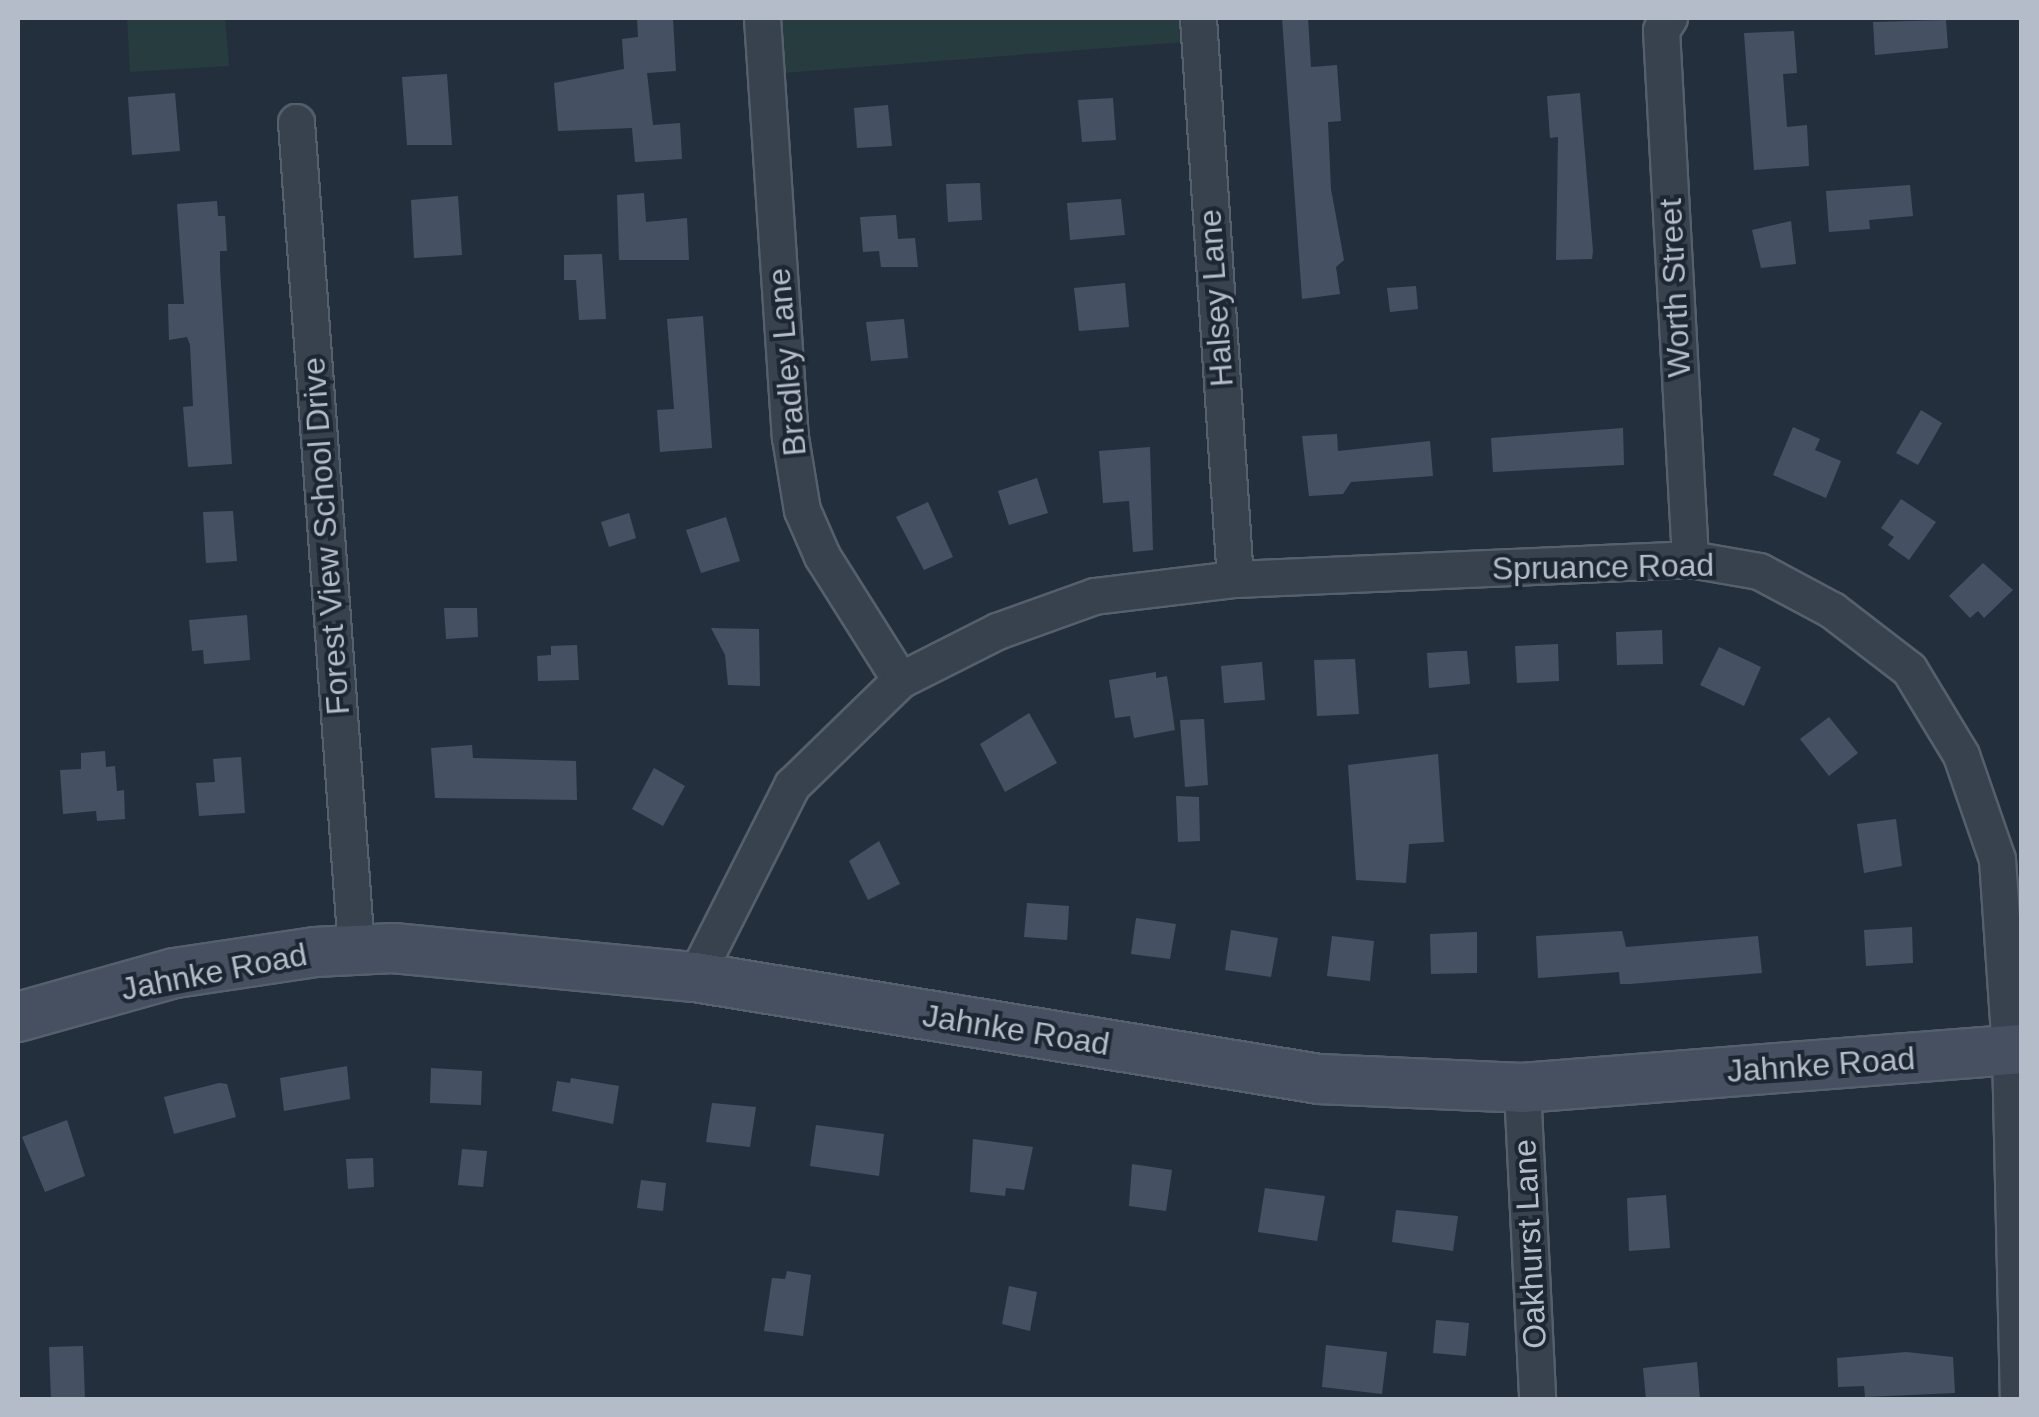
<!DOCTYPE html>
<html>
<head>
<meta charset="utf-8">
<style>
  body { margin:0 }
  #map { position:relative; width:2039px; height:1417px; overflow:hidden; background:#242f3e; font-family:Arial,sans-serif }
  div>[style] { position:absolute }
  .green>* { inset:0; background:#263c3f }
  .building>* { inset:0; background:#455162 }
  .roads { filter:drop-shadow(2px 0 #565f6c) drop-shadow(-2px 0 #565f6c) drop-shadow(0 2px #565f6c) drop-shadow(0 -2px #565f6c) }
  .street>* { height:35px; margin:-17.5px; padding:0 17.5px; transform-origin:17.5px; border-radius:17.5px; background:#38414e }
  .secondary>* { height:48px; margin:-24px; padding:0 24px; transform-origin:24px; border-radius:24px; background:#465061 }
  span { translate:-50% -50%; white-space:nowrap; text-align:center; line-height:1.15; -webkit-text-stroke:8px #1d2633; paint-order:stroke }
  .street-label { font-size:32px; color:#b4bcc9 }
  .frame { position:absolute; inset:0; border:20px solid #b4bcc9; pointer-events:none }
</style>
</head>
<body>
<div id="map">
  <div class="green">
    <i style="clip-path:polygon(127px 18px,225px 18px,229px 66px,130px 72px)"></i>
    <i style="clip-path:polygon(779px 18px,1183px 18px,1185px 42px,783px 73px)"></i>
  </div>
  <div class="building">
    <i style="clip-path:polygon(637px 18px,673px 18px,676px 71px,647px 73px,653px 125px,680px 123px,682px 159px,635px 162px,632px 128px,558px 131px,554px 83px,624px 69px,622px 39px,638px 37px)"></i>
    <i style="clip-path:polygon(1282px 18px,1308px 18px,1311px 67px,1337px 65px,1341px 121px,1328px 122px,1331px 189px,1344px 260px,1336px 267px,1340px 294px,1302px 299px)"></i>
    <i style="clip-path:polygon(1946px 20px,1948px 48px,1875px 55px,1873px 22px)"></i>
    <i style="clip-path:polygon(1794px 31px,1797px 73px,1783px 74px,1787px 127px,1807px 125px,1809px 166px,1754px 170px,1744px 33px)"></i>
    <i style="clip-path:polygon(447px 74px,452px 145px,407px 145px,402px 77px)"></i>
    <i style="clip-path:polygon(175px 93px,180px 151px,132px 155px,128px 97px)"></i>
    <i style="clip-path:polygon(1580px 93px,1593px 251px,1592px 259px,1556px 260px,1558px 137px,1550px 138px,1547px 96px)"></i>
    <i style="clip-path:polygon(1113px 98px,1116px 140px,1082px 142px,1078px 100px)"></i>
    <i style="clip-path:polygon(888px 105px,892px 146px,857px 148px,854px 108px)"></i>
    <i style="clip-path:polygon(980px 183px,982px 220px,948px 222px,946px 184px)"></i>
    <i style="clip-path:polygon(1910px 185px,1913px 216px,1869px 220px,1870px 229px,1829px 232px,1826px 191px)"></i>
    <i style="clip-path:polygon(644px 193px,646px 222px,687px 218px,689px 260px,619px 260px,617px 195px)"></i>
    <i style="clip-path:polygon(458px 196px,462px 255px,414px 258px,411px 200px)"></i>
    <i style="clip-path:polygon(1121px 199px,1125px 235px,1070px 240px,1067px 203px)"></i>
    <i style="clip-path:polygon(217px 201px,218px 216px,225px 216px,227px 251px,220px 251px,220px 269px,232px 464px,188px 467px,183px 407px,193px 406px,190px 345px,187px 337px,169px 340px,168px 304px,184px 304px,177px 204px)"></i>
    <i style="clip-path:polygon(896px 215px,898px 239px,915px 238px,918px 267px,881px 267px,879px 251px,863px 252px,860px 217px)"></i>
    <i style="clip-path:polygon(1791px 221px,1796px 264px,1761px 268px,1752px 230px)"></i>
    <i style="clip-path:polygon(602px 254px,606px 319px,579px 320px,576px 280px,564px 280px,564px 255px)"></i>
    <i style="clip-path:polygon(1125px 283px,1129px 327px,1079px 331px,1074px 288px)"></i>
    <i style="clip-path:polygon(1416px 286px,1418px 309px,1390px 312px,1387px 288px)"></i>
    <i style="clip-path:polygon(703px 316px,712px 448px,660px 452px,657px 410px,674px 409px,667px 319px)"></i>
    <i style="clip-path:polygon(904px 319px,908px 358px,871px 361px,866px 322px)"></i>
    <i style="clip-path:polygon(1921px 410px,1942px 423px,1918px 465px,1896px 453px)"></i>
    <i style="clip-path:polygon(1793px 427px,1820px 439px,1815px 450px,1841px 461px,1826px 498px,1773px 475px)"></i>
    <i style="clip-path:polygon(1623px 428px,1624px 465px,1493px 472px,1491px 438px)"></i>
    <i style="clip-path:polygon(1337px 434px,1338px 451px,1430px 441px,1433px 476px,1351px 482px,1343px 494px,1309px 496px,1302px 436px)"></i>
    <i style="clip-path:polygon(1150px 447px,1153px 550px,1133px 552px,1129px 501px,1103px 503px,1099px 451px)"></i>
    <i style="clip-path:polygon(1037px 478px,1048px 513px,1009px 525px,998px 491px)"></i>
    <i style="clip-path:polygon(1901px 499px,1936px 522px,1909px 560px,1888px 545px,1894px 537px,1881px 528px)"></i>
    <i style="clip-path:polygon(928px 502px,953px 557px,924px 570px,896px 517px)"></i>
    <i style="clip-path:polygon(233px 511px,237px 561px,206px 563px,203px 512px)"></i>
    <i style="clip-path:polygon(629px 513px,636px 538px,609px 547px,601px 522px)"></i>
    <i style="clip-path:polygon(726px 517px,740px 561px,701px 573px,686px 530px)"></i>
    <i style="clip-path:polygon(1983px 563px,2013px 590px,1984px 618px,1978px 611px,1970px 618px,1949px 596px)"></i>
    <i style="clip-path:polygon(444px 608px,477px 608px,478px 637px,446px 639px)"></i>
    <i style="clip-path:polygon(247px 615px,250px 660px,204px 664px,203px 650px,192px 651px,189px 620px)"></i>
    <i style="clip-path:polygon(711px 628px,759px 629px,760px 686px,728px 685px,725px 655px)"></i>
    <i style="clip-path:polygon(1662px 630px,1663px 664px,1617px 665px,1616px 632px)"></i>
    <i style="clip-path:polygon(1558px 644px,1559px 681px,1517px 683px,1515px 646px)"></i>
    <i style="clip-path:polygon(577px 645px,579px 680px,538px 681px,537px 656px,551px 655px,551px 646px)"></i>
    <i style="clip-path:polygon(1719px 647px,1761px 667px,1744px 706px,1700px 685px)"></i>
    <i style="clip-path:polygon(1457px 651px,1467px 651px,1470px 684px,1429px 688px,1427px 653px)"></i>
    <i style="clip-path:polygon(1355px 659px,1359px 714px,1317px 716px,1314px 660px)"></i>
    <i style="clip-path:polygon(1262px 662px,1265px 700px,1224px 703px,1221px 666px)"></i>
    <i style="clip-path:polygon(1156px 672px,1156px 678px,1167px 676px,1175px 730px,1134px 738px,1130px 716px,1115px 718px,1109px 680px)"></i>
    <i style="clip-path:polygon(1029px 713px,1057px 763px,1005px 792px,980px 744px)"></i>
    <i style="clip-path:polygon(1829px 717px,1858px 753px,1829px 776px,1800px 739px)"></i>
    <i style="clip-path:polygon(1204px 719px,1208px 785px,1185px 787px,1180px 720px)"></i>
    <i style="clip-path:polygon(472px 745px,473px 758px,576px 761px,577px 800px,435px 798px,431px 748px)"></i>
    <i style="clip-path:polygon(105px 751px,106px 767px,115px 766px,117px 791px,124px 790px,125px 819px,97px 821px,96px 811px,63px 814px,60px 770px,81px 769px,81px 753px)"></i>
    <i style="clip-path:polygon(1438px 754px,1444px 842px,1409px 844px,1406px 883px,1356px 880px,1348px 765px)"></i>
    <i style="clip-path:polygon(241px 757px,245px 813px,199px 816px,196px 783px,215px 782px,213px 759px)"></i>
    <i style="clip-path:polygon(654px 768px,685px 786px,663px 826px,632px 809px)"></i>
    <i style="clip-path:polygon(1176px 796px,1199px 797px,1200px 841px,1178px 842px)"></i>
    <i style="clip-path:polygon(1896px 819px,1902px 866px,1864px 873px,1857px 824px)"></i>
    <i style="clip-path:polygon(879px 841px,900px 884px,868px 900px,849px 861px)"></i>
    <i style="clip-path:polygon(1027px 903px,1069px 906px,1067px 940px,1024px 937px)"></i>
    <i style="clip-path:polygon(1136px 918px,1176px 924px,1170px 959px,1131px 954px)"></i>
    <i style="clip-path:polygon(1912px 927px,1913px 963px,1866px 966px,1864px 930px)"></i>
    <i style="clip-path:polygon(1231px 930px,1278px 938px,1271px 977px,1225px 970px)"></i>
    <i style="clip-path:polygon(1622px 931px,1626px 947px,1758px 936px,1762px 973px,1630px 984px,1620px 984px,1619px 972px,1538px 978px,1536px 936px)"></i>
    <i style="clip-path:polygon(1477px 932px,1477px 973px,1431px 974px,1430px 934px)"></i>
    <i style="clip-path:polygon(1332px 936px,1374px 941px,1370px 981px,1327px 976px)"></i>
    <i style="clip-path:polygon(347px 1066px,350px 1099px,284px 1111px,280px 1078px)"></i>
    <i style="clip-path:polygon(431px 1068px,482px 1071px,481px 1105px,430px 1103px)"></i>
    <i style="clip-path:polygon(571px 1078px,619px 1086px,613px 1124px,552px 1111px,557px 1081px,570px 1083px)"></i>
    <i style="clip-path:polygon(219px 1083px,227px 1084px,236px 1117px,174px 1134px,164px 1097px)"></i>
    <i style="clip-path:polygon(712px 1103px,756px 1107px,750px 1147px,706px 1142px)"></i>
    <i style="clip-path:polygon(67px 1120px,85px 1176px,45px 1192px,22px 1137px)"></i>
    <i style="clip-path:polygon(816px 1125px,884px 1134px,879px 1176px,810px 1166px)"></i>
    <i style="clip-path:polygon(973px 1139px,1033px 1147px,1024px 1190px,1006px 1188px,1005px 1196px,970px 1192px)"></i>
    <i style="clip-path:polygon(462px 1149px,487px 1151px,483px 1187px,458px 1185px)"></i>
    <i style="clip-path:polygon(373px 1158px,374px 1187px,348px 1189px,346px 1159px)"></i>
    <i style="clip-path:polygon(1132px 1164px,1172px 1170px,1166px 1211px,1129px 1206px)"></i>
    <i style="clip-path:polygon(641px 1180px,666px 1183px,663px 1211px,637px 1208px)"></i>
    <i style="clip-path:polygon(1265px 1188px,1325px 1196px,1317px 1241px,1258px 1232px)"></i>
    <i style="clip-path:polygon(1666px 1195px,1670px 1248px,1629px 1251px,1627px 1198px)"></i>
    <i style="clip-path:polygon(1396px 1210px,1458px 1216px,1453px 1251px,1392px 1242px)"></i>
    <i style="clip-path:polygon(787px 1271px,811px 1275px,803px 1336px,764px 1331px,772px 1278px,785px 1279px)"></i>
    <i style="clip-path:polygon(1009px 1286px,1037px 1292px,1030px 1331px,1002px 1324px)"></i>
    <i style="clip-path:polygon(1436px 1320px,1469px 1323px,1466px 1356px,1433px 1353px)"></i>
    <i style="clip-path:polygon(1326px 1345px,1387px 1352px,1382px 1394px,1322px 1387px)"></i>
    <i style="clip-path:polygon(83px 1346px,85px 1399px,51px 1400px,49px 1347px)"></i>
    <i style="clip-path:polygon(1906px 1352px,1953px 1357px,1955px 1393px,1865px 1397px,1864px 1386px,1838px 1387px,1837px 1358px)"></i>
    <i style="clip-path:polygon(1697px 1362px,1700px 1400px,1646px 1400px,1643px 1368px)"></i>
  </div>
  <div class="roads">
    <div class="street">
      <i style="left:762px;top:18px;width:420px;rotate:86.2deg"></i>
      <i style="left:790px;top:437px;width:74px;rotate:80.7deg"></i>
      <i style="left:802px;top:510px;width:50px;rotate:66.5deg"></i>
      <i style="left:822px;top:556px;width:146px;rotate:57.8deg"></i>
      <i style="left:1198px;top:18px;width:562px;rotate:86.23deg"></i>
      <i style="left:1669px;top:18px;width:14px;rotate:124deg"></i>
      <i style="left:1661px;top:30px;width:530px;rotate:86.86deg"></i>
      <i style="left:296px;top:122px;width:829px;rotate:85.85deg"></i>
      <i style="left:695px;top:977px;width:215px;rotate:-63.2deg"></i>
      <i style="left:792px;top:785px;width:151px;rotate:-44.2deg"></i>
      <i style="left:900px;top:680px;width:109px;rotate:-26.8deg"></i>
      <i style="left:997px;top:631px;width:103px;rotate:-19.8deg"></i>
      <i style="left:1094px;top:596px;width:142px;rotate:-6.9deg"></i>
      <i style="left:1235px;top:579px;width:455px;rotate:-2.5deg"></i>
      <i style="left:1690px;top:559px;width:70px;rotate:9.9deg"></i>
      <i style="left:1759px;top:571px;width:83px;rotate:28.1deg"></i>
      <i style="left:1832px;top:610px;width:97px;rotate:37.5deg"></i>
      <i style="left:1909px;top:669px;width:100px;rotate:58.8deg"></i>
      <i style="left:1961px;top:755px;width:110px;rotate:70.9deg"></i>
      <i style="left:1997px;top:859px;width:191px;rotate:86.1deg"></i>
      <i style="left:2010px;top:1050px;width:350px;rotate:88.7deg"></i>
      <i style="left:1522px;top:1088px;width:312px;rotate:87.2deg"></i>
    </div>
    <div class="secondary">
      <i style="left:18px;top:1017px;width:163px;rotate:-15.7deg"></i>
      <i style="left:175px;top:973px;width:142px;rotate:-8.5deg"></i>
      <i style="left:315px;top:952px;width:78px;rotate:-2.9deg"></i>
      <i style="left:393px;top:948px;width:303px;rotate:5.5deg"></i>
      <i style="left:695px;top:977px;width:632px;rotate:9.28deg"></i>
      <i style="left:1319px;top:1079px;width:203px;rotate:2.5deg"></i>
      <i style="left:1522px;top:1088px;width:502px;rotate:-4.46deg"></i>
    </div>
  </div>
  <div class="street-label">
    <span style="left:1675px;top:288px;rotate:-93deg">Worth Street</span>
    <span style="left:1216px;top:298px;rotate:-94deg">Halsey Lane</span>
    <span style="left:787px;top:362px;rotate:-95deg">Bradley Lane</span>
    <span style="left:326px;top:536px;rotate:-94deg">Forest View School Drive</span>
    <span style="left:1603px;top:567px;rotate:-1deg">Spruance Road</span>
    <span style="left:214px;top:972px;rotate:-11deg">Jahnke Road</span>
    <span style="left:1016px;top:1030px;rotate:9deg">Jahnke Road</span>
    <span style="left:1821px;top:1065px;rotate:-4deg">Jahnke Road</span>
    <span style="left:1530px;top:1244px;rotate:-93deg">Oakhurst Lane</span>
  </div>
  <div class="frame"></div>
</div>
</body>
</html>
